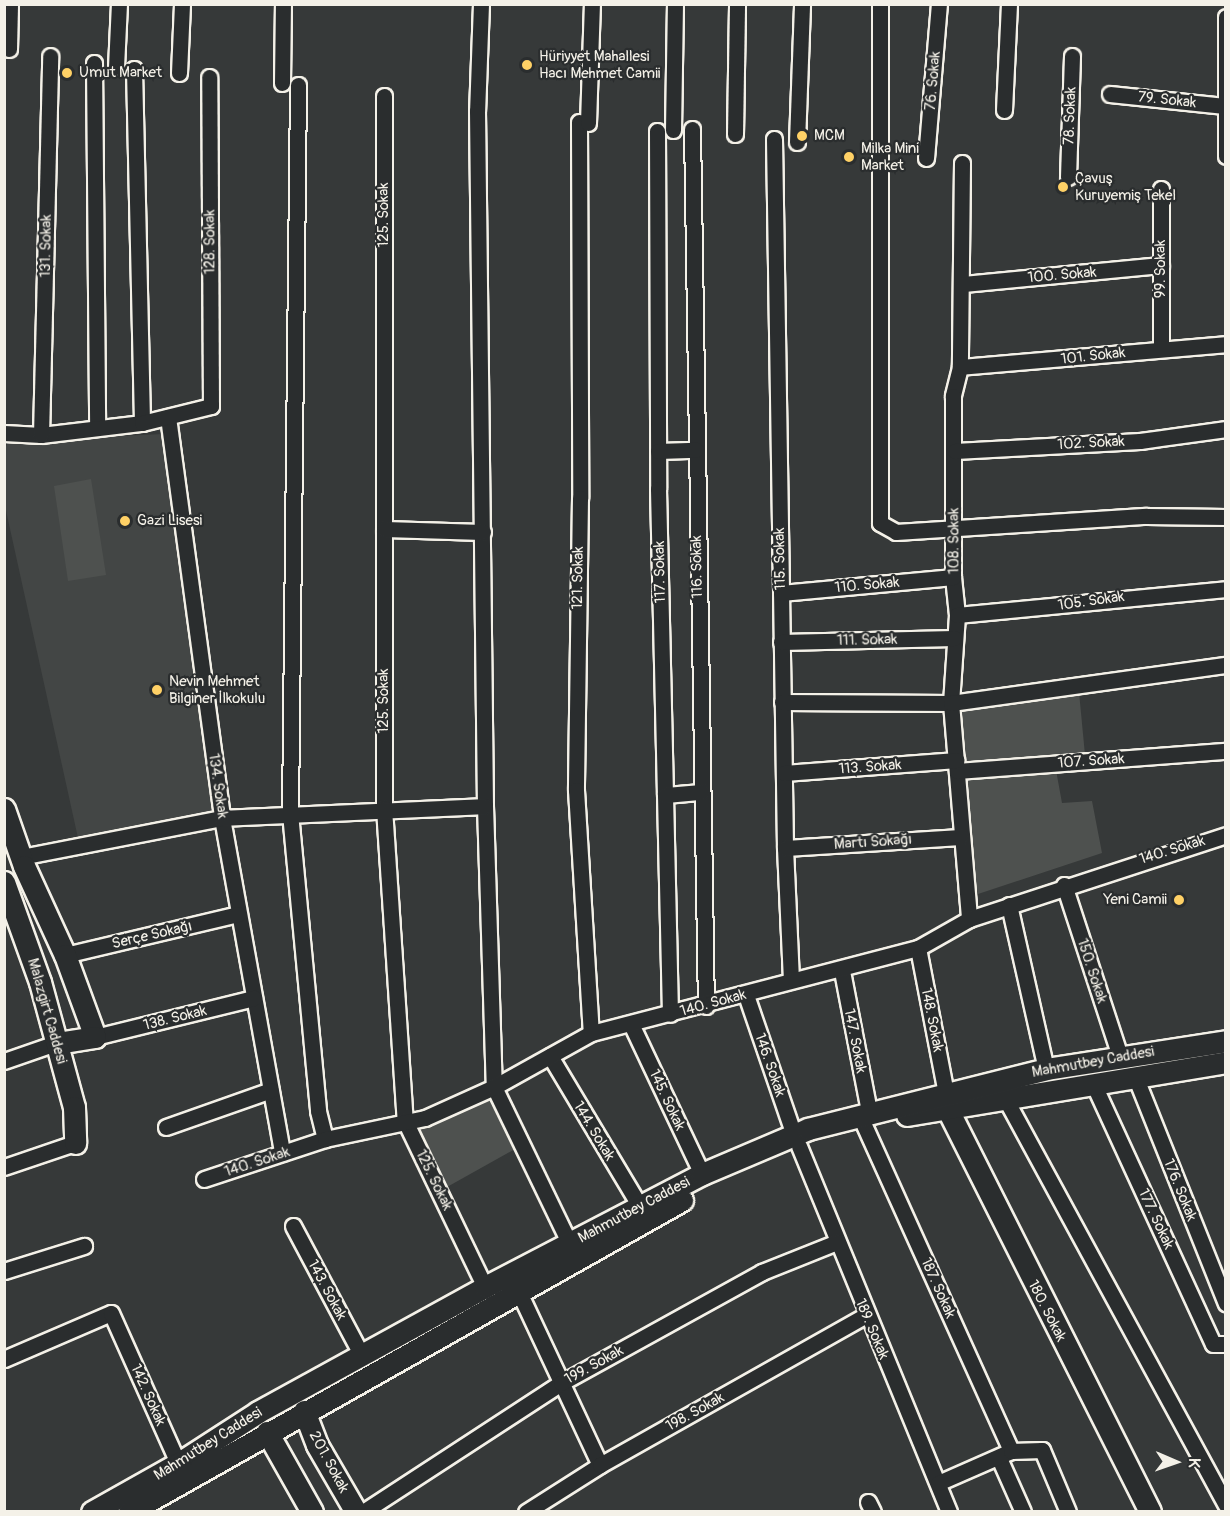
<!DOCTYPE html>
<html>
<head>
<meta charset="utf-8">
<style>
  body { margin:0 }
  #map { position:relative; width:1230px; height:1516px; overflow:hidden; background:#363939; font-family:Pangolin,sans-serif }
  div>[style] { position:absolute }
  .built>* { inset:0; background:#434645 }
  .green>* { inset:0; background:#4e514f }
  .roads { filter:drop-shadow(2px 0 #f4f1e8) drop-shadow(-2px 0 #f4f1e8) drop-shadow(0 2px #f4f1e8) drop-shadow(0 -2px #f4f1e8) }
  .street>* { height:15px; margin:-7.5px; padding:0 7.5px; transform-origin:7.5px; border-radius:7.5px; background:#2a2d2e }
  .secondary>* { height:21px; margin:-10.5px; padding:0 10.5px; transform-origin:10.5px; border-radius:10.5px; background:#2a2d2e }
  .dots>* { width:16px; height:16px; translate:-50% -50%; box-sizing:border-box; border:3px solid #2a2d2e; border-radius:50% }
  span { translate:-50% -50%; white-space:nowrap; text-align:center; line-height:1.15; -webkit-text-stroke:4.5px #2a2d2e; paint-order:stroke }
  .poi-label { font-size:15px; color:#f4f1e8 }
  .left { translate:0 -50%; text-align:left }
  .right { translate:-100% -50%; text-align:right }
  .street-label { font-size:15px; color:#f4f1e8 }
  .frame { position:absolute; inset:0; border:6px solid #f4f1e8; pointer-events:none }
  .north { position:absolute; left:1146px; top:1432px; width:60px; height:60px; -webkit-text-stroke:4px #2a2d2e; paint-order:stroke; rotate:92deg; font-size:16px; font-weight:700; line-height:24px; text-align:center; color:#f4f1e8 }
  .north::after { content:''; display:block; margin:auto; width:21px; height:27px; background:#f4f1e8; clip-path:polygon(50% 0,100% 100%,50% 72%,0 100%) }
</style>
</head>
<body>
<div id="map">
  <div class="built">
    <i style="clip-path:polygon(164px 434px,213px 811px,78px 838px,5px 506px,4px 452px,8px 441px)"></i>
  </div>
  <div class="green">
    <i style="clip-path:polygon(91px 479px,106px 575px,68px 581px,54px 486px)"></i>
    <i style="clip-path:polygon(1079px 692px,1085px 755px,964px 766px,956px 707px)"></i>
    <i style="clip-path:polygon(1056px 770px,1062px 803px,1092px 801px,1102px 853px,972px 896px,962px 778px)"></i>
    <i style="clip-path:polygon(489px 1094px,515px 1149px,447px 1187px,420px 1129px)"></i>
  </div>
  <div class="roads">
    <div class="street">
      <i style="left:481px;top:4px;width:107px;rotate:92.1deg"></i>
      <i style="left:477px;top:111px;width:695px;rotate:89.34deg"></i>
      <i style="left:485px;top:806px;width:281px;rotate:88.2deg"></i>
      <i style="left:494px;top:1087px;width:174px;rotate:64.2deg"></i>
      <i style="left:880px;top:4px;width:519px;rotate:90deg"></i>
      <i style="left:880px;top:523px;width:18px;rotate:29deg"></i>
      <i style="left:896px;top:532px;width:251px;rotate:-3.7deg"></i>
      <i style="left:1146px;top:516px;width:80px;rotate:0.7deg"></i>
      <i style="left:1226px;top:17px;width:139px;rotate:90deg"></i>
      <i style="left:9px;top:49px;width:45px;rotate:-88.7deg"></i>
      <i style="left:94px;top:63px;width:365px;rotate:89.5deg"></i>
      <i style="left:116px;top:67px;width:63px;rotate:-87.3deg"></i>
      <i style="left:134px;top:69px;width:354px;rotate:88.7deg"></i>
      <i style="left:179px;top:73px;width:69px;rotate:-87.5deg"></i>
      <i style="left:282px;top:83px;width:79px;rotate:-89.3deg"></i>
      <i style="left:298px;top:85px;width:728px;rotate:90.63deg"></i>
      <i style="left:290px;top:813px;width:299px;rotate:84.6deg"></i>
      <i style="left:318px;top:1111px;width:29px;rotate:76deg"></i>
      <i style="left:1110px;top:94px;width:115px;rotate:6deg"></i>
      <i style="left:384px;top:96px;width:712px;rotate:90deg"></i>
      <i style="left:384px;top:808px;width:314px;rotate:86.2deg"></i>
      <i style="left:405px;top:1121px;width:184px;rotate:64.3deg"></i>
      <i style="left:1004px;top:110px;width:106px;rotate:-87.3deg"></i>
      <i style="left:579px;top:122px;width:376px;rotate:89.8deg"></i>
      <i style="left:580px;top:498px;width:292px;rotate:90.8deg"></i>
      <i style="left:576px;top:790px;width:243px;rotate:86.5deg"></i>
      <i style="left:588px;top:123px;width:119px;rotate:-88.1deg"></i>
      <i style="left:692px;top:129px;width:877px;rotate:89.09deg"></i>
      <i style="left:673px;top:130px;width:126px;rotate:-89.1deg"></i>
      <i style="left:657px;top:131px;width:358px;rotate:89.8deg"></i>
      <i style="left:658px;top:489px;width:525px;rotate:88.69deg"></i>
      <i style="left:735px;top:134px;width:130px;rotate:-89.1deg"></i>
      <i style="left:774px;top:139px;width:709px;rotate:89.11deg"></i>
      <i style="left:785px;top:848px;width:132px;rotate:87.4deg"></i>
      <i style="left:797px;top:142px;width:138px;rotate:-87.9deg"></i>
      <i style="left:926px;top:158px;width:155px;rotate:-85.2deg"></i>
      <i style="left:962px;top:163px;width:204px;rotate:90.6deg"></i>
      <i style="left:960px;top:367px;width:30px;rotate:104deg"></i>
      <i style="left:953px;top:396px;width:181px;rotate:90deg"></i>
      <i style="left:953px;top:577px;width:38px;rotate:84deg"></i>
      <i style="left:957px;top:615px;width:88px;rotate:93.9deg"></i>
      <i style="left:951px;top:703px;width:217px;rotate:85.2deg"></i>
      <i style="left:1068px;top:177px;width:121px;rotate:-88.1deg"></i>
      <i style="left:963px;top:284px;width:199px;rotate:-5.5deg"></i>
      <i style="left:1161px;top:349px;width:160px;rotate:-90deg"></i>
      <i style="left:960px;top:367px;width:267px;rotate:-4.9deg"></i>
      <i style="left:168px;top:417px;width:405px;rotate:82.3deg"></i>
      <i style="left:222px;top:818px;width:340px;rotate:79.8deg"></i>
      <i style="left:4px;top:433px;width:37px;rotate:3deg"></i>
      <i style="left:41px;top:435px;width:102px;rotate:-6.8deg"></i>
      <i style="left:142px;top:423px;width:71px;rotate:-13.8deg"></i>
      <i style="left:211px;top:406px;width:329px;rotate:-90.3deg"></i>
      <i style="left:41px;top:435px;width:379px;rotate:-88.6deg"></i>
      <i style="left:658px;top:451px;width:38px;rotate:-2deg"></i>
      <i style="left:955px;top:451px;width:185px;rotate:-3.1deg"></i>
      <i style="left:1140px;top:441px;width:87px;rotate:-7.9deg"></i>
      <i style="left:384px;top:529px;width:99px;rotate:1.7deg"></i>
      <i style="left:781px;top:593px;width:173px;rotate:-5.3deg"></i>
      <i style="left:957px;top:615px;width:270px;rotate:-5.5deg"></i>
      <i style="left:781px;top:642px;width:173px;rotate:-1.3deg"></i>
      <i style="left:782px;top:702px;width:169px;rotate:0.3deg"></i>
      <i style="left:951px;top:703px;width:278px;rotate:-7.9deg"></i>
      <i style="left:957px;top:771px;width:270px;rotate:-4.3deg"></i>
      <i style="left:784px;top:773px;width:173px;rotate:-4.3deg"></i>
      <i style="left:665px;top:795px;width:37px;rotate:-5deg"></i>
      <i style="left:785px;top:848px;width:176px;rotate:-3.6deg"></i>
      <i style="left:21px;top:857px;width:205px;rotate:-11deg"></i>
      <i style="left:222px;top:818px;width:263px;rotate:-2.6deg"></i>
      <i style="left:1064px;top:885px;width:180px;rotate:71.9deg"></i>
      <i style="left:1009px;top:905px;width:168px;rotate:77.3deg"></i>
      <i style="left:918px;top:948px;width:148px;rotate:79.1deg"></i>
      <i style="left:65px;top:955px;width:178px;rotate:-13.3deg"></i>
      <i style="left:842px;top:971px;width:143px;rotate:79.1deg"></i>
      <i style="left:746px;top:995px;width:148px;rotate:71.1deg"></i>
      <i style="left:632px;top:1026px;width:164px;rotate:64.7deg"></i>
      <i style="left:95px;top:1037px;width:164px;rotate:-13.8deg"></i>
      <i style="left:550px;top:1056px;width:174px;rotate:59.1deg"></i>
      <i style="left:4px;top:1061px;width:55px;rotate:-19.1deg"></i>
      <i style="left:1135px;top:1076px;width:245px;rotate:68.2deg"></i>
      <i style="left:1093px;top:1083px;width:287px;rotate:65.3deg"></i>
      <i style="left:1213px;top:1344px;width:13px"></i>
      <i style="left:1005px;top:1098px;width:463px;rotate:61.5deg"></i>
      <i style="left:864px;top:1125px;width:358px;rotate:65.7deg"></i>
      <i style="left:166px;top:1127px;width:111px;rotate:-19.4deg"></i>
      <i style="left:799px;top:1146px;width:396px;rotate:67.7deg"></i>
      <i style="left:4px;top:1167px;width:75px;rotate:-18.7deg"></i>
      <i style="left:204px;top:1179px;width:127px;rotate:-18.3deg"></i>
      <i style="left:325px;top:1139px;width:102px;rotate:-11.9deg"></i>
      <i style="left:425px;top:1118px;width:76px;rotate:-24.2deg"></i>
      <i style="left:494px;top:1087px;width:111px;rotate:-29.1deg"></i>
      <i style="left:591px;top:1033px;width:338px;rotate:-14.6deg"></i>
      <i style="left:918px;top:948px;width:59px;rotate:-29.6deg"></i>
      <i style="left:969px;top:919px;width:270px;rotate:-18.1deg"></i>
      <i style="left:293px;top:1226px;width:145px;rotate:62deg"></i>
      <i style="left:4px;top:1271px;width:84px;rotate:-17.4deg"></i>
      <i style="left:518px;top:1290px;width:193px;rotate:64.9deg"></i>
      <i style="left:4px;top:1359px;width:116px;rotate:-23.3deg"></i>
      <i style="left:111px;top:1313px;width:174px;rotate:65.9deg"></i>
      <i style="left:999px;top:1458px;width:59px;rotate:66deg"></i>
      <i style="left:938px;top:1483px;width:80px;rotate:-23.7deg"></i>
      <i style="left:1011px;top:1451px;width:31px;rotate:-2deg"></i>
      <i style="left:1042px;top:1450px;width:67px;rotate:67.2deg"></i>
      <i style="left:868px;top:1502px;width:11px;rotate:63deg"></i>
      <i style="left:363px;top:1512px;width:236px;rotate:-33.1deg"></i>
      <i style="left:561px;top:1383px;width:230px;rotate:-28.9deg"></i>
      <i style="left:762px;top:1272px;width:81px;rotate:-21.8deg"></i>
      <i style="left:526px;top:1512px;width:88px;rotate:-32.4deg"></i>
      <i style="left:600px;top:1465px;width:305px;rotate:-29.4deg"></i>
    </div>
    <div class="secondary">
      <i style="left:4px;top:809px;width:60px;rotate:70.7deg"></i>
      <i style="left:24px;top:866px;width:98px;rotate:65.3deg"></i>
      <i style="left:65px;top:955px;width:87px;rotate:69.9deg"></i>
      <i style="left:95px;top:1037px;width:39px;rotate:171deg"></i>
      <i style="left:4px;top:882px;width:106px;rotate:70.2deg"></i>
      <i style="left:40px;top:982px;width:130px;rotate:74.8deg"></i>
      <i style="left:74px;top:1107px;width:36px;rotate:88deg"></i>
      <i style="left:947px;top:1108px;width:452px;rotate:63.3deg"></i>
      <i style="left:907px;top:1115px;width:323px;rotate:-9.4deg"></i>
      <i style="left:304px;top:1411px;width:36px;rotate:69deg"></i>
      <i style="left:317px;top:1445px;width:78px;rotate:59.8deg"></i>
      <i style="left:267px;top:1432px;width:92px;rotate:60.6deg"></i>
      <i style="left:92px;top:1512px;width:100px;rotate:-29.4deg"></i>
      <i style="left:179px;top:1463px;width:94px;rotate:-32.8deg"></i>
      <i style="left:258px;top:1412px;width:259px;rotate:-28.8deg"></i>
      <i style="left:485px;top:1287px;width:245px;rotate:-27.5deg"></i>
      <i style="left:702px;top:1174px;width:115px;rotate:-23deg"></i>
      <i style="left:808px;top:1129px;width:245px;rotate:-14.1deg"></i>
      <i style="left:1046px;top:1069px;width:182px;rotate:-8.8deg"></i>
      <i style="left:129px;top:1512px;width:635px;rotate:-29.43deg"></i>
    </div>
  </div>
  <div class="dots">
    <i style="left:527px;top:65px;background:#ffd166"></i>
    <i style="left:67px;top:73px;background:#ffd166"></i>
    <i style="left:802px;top:136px;background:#ffd166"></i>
    <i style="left:849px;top:157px;background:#ffd166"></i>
    <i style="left:1063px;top:187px;background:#ffd166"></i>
    <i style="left:125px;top:521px;background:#ffd166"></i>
    <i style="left:157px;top:690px;background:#ffd166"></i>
    <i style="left:1179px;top:900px;background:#ffd166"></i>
  </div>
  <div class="poi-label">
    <span class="left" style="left:539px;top:65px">Hüriyyet Mahallesi<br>Hacı Mehmet Camii</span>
    <span class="left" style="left:79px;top:73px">Umut Market</span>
    <span class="left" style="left:814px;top:136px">MCM</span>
    <span class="left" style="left:861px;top:157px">Milka Mini<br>Market</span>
    <span class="left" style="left:1075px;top:187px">Çavuş<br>Kuruyemiş Tekel</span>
    <span class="left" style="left:137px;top:521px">Gazi Lisesi</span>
    <span class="left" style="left:169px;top:690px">Nevin Mehmet<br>Bilginer İlkokulu</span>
    <span class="right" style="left:1167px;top:900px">Yeni Camii</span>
  </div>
  <div class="street-label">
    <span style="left:933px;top:81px;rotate:-85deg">76. Sokak</span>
    <span style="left:1167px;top:100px;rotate:6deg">79. Sokak</span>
    <span style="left:1070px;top:116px;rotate:-88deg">78. Sokak</span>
    <span style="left:384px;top:215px;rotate:-90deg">125. Sokak</span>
    <span style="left:210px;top:242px;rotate:-90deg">128. Sokak</span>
    <span style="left:46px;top:246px;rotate:-89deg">131. Sokak</span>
    <span style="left:1161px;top:269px;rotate:-90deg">99. Sokak</span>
    <span style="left:1062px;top:275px;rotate:-5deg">100. Sokak</span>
    <span style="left:1093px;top:356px;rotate:-6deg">101. Sokak</span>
    <span style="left:1091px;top:443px;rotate:-3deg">102. Sokak</span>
    <span style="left:954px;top:541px;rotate:-90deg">108. Sokak</span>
    <span style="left:780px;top:559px;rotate:-91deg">115. Sokak</span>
    <span style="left:697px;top:567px;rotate:-91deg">116. Sokak</span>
    <span style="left:660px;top:572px;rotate:-91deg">117. Sokak</span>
    <span style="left:578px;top:578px;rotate:-89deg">121. Sokak</span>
    <span style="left:867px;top:585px;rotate:-5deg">110. Sokak</span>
    <span style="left:1091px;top:601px;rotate:-8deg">105. Sokak</span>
    <span style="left:867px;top:640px;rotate:-1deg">111. Sokak</span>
    <span style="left:384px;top:701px;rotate:-90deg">125. Sokak</span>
    <span style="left:1091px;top:761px;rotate:-4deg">107. Sokak</span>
    <span style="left:870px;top:767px;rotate:-4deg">113. Sokak</span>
    <span style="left:218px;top:786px;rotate:82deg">134. Sokak</span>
    <span style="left:873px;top:842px;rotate:-4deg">Martı Sokağı</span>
    <span style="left:1172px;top:850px;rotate:-17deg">140. Sokak</span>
    <span style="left:152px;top:935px;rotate:-13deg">Serçe Sokağı</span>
    <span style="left:1092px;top:971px;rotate:72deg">150. Sokak</span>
    <span style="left:713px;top:1003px;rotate:-15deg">140. Sokak</span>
    <span style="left:47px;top:1011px;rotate:74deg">Malazgirt Caddesi</span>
    <span style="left:175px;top:1018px;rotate:-14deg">138. Sokak</span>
    <span style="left:932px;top:1020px;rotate:79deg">148. Sokak</span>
    <span style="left:855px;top:1041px;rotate:79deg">147. Sokak</span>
    <span style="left:1093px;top:1062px;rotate:-10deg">Mahmutbey Caddesi</span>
    <span style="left:770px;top:1065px;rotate:71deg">146. Sokak</span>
    <span style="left:667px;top:1100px;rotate:65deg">145. Sokak</span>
    <span style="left:594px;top:1131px;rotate:59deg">144. Sokak</span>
    <span style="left:257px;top:1162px;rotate:-18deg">140. Sokak</span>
    <span style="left:434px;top:1180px;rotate:64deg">125. Sokak</span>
    <span style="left:1180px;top:1190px;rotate:68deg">176. Sokak</span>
    <span style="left:634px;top:1210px;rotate:-28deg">Mahmutbey Caddesi</span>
    <span style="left:1156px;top:1219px;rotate:65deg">177. Sokak</span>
    <span style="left:938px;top:1288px;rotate:66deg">187. Sokak</span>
    <span style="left:327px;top:1290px;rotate:62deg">143. Sokak</span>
    <span style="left:1047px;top:1311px;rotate:63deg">180. Sokak</span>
    <span style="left:872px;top:1329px;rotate:67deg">189. Sokak</span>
    <span style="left:594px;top:1365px;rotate:-29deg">199. Sokak</span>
    <span style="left:148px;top:1395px;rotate:66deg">142. Sokak</span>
    <span style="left:695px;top:1412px;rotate:-29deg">198. Sokak</span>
    <span style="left:208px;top:1444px;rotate:-32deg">Mahmutbey Caddesi</span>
    <span style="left:329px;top:1462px;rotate:62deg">201. Sokak</span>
  </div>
  <div class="frame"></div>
  <div class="north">K</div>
</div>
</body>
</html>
